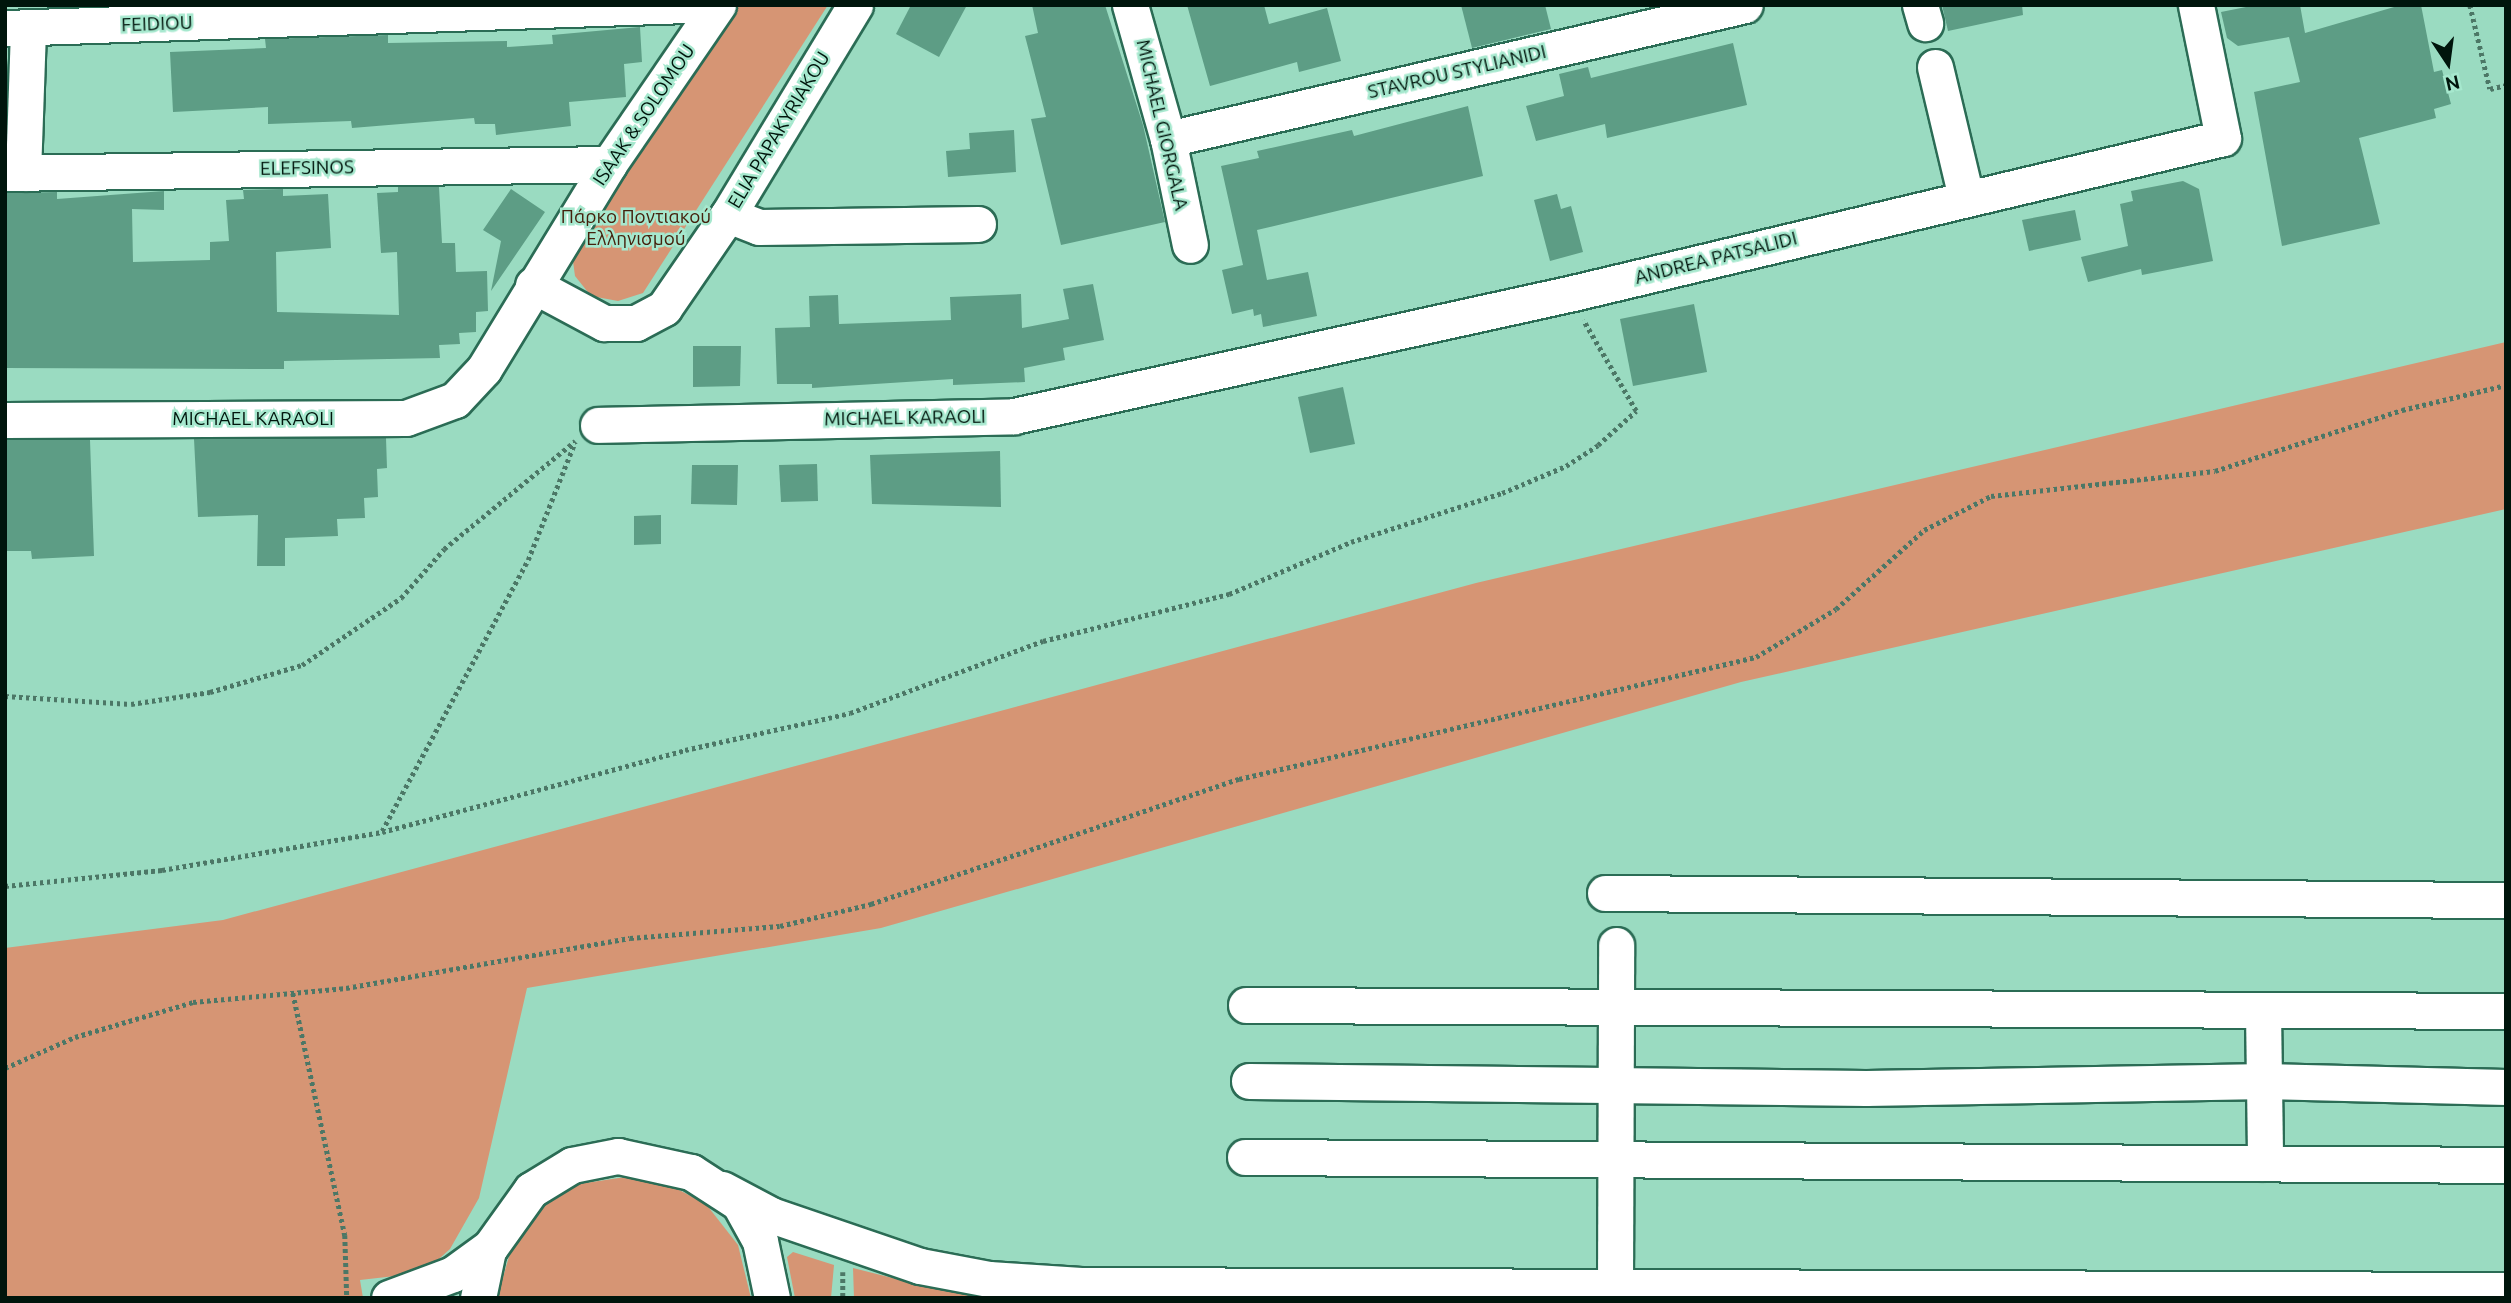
<!DOCTYPE html>
<html>
<head>
<meta charset="utf-8">
<style>
  body { margin:0 }
  #map { position:relative; width:2511px; height:1303px; overflow:hidden; background:#9adbc1; font-family:Ubuntu,sans-serif }
  div>[style] { position:absolute }
  .green>* { inset:0; background:#d69574 }
  .building>* { inset:0; background:#5d9d85 }
  .path>* { height:4.5px; margin-top:-2.25px; transform-origin:0; background:repeating-linear-gradient(90deg,#4c7766 0 3.5px,transparent 0 7px) }
  .roads { filter:drop-shadow(2px 0 #2b6c55) drop-shadow(-2px 0 #2b6c55) drop-shadow(0 2px #2b6c55) drop-shadow(0 -2px #2b6c55) }
  .minor>* { height:35px; margin:-17.5px; padding:0 17.5px; transform-origin:17.5px; border-radius:17.5px; background:#fff }
  span { translate:-50% -50%; white-space:nowrap; text-align:center; line-height:1.15; -webkit-text-stroke:5px #a6e8ce; paint-order:stroke }
  .street-label { font-size:19px; color:#00150c }
  .park-label { font-size:19px; color:#45210d }
  .frame { position:absolute; inset:0; border:7px solid #00150c; pointer-events:none }
  .north { position:absolute; left:2413px; top:28px; width:70px; height:70px; -webkit-text-stroke:5px #a6e8ce; paint-order:stroke; rotate:167deg; font-size:19px; font-weight:700; line-height:28px; text-align:center; color:#00150c }
  .north::after { content:''; display:block; margin:auto; width:24px; height:32px; background:#00150c; clip-path:polygon(50% 0,100% 100%,50% 72%,0 100%) }
</style>
</head>
<body>
<div id="map">
  <div class="green">
    <i style="clip-path:polygon(730px 5px,828px 5px,643px 293px,618px 301px,591px 296px,575px 276px,571px 246px)"></i>
    <i style="clip-path:polygon(2506px 342px,2506px 509px,1741px 682px,881px 928px,527px 988px,479px 1198px,450px 1249px,431px 1266px,404px 1275px,360px 1280px,363px 1298px,5px 1298px,5px 948px,223px 920px,1476px 583px)"></i>
    <i style="clip-path:polygon(632px 1176px,664px 1182px,706px 1204px,738px 1245px,751px 1298px,497px 1298px,512px 1246px,542px 1207px,579px 1184px)"></i>
    <i style="clip-path:polygon(793px 1252px,834px 1265px,831px 1298px,795px 1298px,787px 1257px)"></i>
    <i style="clip-path:polygon(853px 1268px,936px 1289px,1008px 1298px,854px 1298px)"></i>
  </div>
  <div class="building">
    <i style="clip-path:polygon(911px 5px,967px 5px,939px 57px,896px 34px)"></i>
    <i style="clip-path:polygon(1032px 5px,1105px 5px,1143px 125px,1165px 222px,1061px 245px,1031px 119px,1046px 117px,1025px 36px,1038px 33px)"></i>
    <i style="clip-path:polygon(1187px 5px,1264px 5px,1269px 24px,1327px 8px,1341px 61px,1299px 72px,1297px 62px,1210px 86px)"></i>
    <i style="clip-path:polygon(1461px 5px,1545px 5px,1551px 29px,1472px 48px)"></i>
    <i style="clip-path:polygon(1942px 5px,2022px 5px,2023px 15px,1948px 31px)"></i>
    <i style="clip-path:polygon(2256px 5px,2300px 5px,2305px 33px,2401px 5px,2421px 5px,2434px 72px,2442px 70px,2451px 104px,2434px 109px,2436px 118px,2359px 138px,2380px 224px,2282px 246px,2254px 92px,2300px 82px,2289px 37px,2238px 46px,2227px 38px,2221px 12px)"></i>
    <i style="clip-path:polygon(640px 27px,642px 62px,624px 64px,626px 97px,569px 102px,571px 126px,496px 135px,495px 124px,475px 124px,474px 118px,352px 128px,351px 121px,268px 124px,268px 107px,173px 112px,170px 52px,266px 48px,265px 39px,388px 35px,388px 43px,507px 41px,507px 47px,553px 44px,552px 35px)"></i>
    <i style="clip-path:polygon(1733px 43px,1747px 105px,1607px 138px,1605px 124px,1536px 141px,1526px 106px,1564px 96px,1559px 74px,1588px 67px,1591px 78px)"></i>
    <i style="clip-path:polygon(1468px 106px,1483px 176px,1257px 230px,1267px 280px,1308px 272px,1317px 316px,1263px 327px,1261px 314px,1254px 316px,1253px 309px,1232px 314px,1222px 270px,1243px 265px,1221px 166px,1259px 158px,1257px 151px,1352px 130px,1354px 136px)"></i>
    <i style="clip-path:polygon(1014px 130px,1016px 172px,948px 177px,946px 151px,970px 149px,969px 133px)"></i>
    <i style="clip-path:polygon(2183px 181px,2199px 189px,2213px 261px,2142px 275px,2141px 269px,2088px 282px,2081px 257px,2128px 246px,2120px 204px,2133px 201px,2131px 191px)"></i>
    <i style="clip-path:polygon(398px 187px,439px 187px,442px 243px,455px 243px,456px 272px,487px 271px,488px 311px,476px 312px,476px 332px,459px 333px,460px 344px,439px 345px,440px 358px,284px 361px,284px 369px,5px 368px,5px 193px,57px 192px,57px 199px,164px 191px,164px 210px,132px 209px,133px 262px,210px 260px,210px 242px,229px 241px,226px 200px,244px 199px,243px 190px,283px 189px,283px 196px,328px 194px,331px 248px,276px 252px,277px 312px,399px 315px,397px 252px,381px 253px,377px 193px,398px 192px)"></i>
    <i style="clip-path:polygon(511px 189px,545px 212px,491px 291px,501px 241px,483px 230px)"></i>
    <i style="clip-path:polygon(1557px 194px,1561px 209px,1571px 206px,1583px 252px,1550px 261px,1534px 200px)"></i>
    <i style="clip-path:polygon(2075px 210px,2081px 240px,2029px 251px,2022px 220px)"></i>
    <i style="clip-path:polygon(1093px 284px,1104px 340px,1063px 348px,1065px 360px,1024px 368px,1025px 382px,953px 385px,953px 379px,812px 388px,812px 384px,777px 384px,775px 328px,810px 327px,809px 296px,838px 295px,839px 324px,951px 320px,950px 297px,1021px 294px,1022px 328px,1069px 319px,1063px 289px)"></i>
    <i style="clip-path:polygon(1694px 304px,1707px 372px,1633px 386px,1620px 319px)"></i>
    <i style="clip-path:polygon(693px 346px,741px 346px,740px 386px,693px 387px)"></i>
    <i style="clip-path:polygon(1343px 387px,1355px 444px,1310px 453px,1298px 397px)"></i>
    <i style="clip-path:polygon(386px 438px,387px 468px,377px 469px,378px 497px,364px 498px,365px 518px,337px 519px,338px 536px,285px 538px,285px 566px,257px 566px,258px 515px,198px 517px,194px 439px)"></i>
    <i style="clip-path:polygon(5px 440px,90px 440px,94px 556px,32px 559px,31px 551px,5px 551px)"></i>
    <i style="clip-path:polygon(1000px 451px,1001px 507px,872px 504px,870px 455px)"></i>
    <i style="clip-path:polygon(817px 464px,818px 501px,781px 502px,779px 465px)"></i>
    <i style="clip-path:polygon(692px 465px,738px 465px,737px 505px,691px 504px)"></i>
    <i style="clip-path:polygon(661px 515px,661px 544px,634px 545px,634px 516px)"></i>
  </div>
  <div class="path">
    <i style="left:2470px;top:5px;width:86px;rotate:76.6deg"></i>
    <i style="left:2490px;top:89px;width:16px;rotate:-14deg"></i>
    <i style="left:5px;top:696px;width:126px;rotate:3.6deg"></i>
    <i style="left:131px;top:704px;width:80px;rotate:-8.6deg"></i>
    <i style="left:210px;top:692px;width:96px;rotate:-16.4deg"></i>
    <i style="left:302px;top:665px;width:120px;rotate:-34.1deg"></i>
    <i style="left:401px;top:598px;width:65px;rotate:-48.7deg"></i>
    <i style="left:444px;top:549px;width:170px;rotate:-39.5deg"></i>
    <i style="left:382px;top:831px;width:308px;rotate:-61.7deg"></i>
    <i style="left:528px;top:560px;width:127px;rotate:-68.3deg"></i>
    <i style="left:5px;top:886px;width:158px;rotate:-5.8deg"></i>
    <i style="left:162px;top:870px;width:223px;rotate:-9.8deg"></i>
    <i style="left:382px;top:832px;width:314px;rotate:-15.1deg"></i>
    <i style="left:685px;top:750px;width:169px;rotate:-12.6deg"></i>
    <i style="left:850px;top:713px;width:206px;rotate:-20.5deg"></i>
    <i style="left:1043px;top:641px;width:192px;rotate:-14.2deg"></i>
    <i style="left:1229px;top:594px;width:133px;rotate:-23.1deg"></i>
    <i style="left:1351px;top:542px;width:159px;rotate:-18deg"></i>
    <i style="left:1502px;top:493px;width:69px;rotate:-22.9deg"></i>
    <i style="left:1566px;top:466px;width:38px;rotate:-33deg"></i>
    <i style="left:1598px;top:445px;width:51px;rotate:-41.8deg"></i>
    <i style="left:1636px;top:411px;width:105px;rotate:-120.2deg"></i>
    <i style="left:293px;top:993px;width:248px;rotate:77.9deg"></i>
    <i style="left:345px;top:1235px;width:63px;rotate:88.2deg"></i>
    <i style="left:5px;top:1068px;width:77px;rotate:-23.9deg"></i>
    <i style="left:75px;top:1037px;width:123px;rotate:-16.5deg"></i>
    <i style="left:193px;top:1002px;width:154px;rotate:-5.2deg"></i>
    <i style="left:346px;top:988px;width:288px;rotate:-10deg"></i>
    <i style="left:630px;top:938px;width:150px;rotate:-4.6deg"></i>
    <i style="left:780px;top:926px;width:94px;rotate:-13.6deg"></i>
    <i style="left:871px;top:904px;width:389px;rotate:-18.8deg"></i>
    <i style="left:1239px;top:779px;width:531px;rotate:-13.28deg"></i>
    <i style="left:1756px;top:657px;width:93px;rotate:-31deg"></i>
    <i style="left:1836px;top:609px;width:118px;rotate:-41.9deg"></i>
    <i style="left:1924px;top:530px;width:75px;rotate:-26.9deg"></i>
    <i style="left:1991px;top:496px;width:225px;rotate:-6.4deg"></i>
    <i style="left:2215px;top:471px;width:197px;rotate:-18.1deg"></i>
    <i style="left:2402px;top:410px;width:107px;rotate:-13.5deg"></i>
    <i style="left:843px;top:1272px;width:26px;rotate:90deg"></i>
  </div>
  <div class="roads">
    <div class="minor">
      <i style="left:1130px;top:5px;width:139px;rotate:74.2deg"></i>
      <i style="left:1168px;top:139px;width:108px;rotate:78.3deg"></i>
      <i style="left:1920px;top:5px;width:19px;rotate:74deg"></i>
      <i style="left:5px;top:28px;width:681px;rotate:-1.93deg"></i>
      <i style="left:1935px;top:67px;width:134px;rotate:76.6deg"></i>
      <i style="left:1168px;top:139px;width:592px;rotate:-13.07deg"></i>
      <i style="left:5px;top:173px;width:604px;rotate:-0.85deg"></i>
      <i style="left:23px;top:173px;width:145px;rotate:-88deg"></i>
      <i style="left:728px;top:215px;width:33px;rotate:21deg"></i>
      <i style="left:759px;top:227px;width:219px;rotate:-0.8deg"></i>
      <i style="left:533px;top:285px;width:81px;rotate:28.2deg"></i>
      <i style="left:604px;top:323px;width:32px"></i>
      <i style="left:636px;top:323px;width:32px;rotate:-28deg"></i>
      <i style="left:664px;top:308px;width:113px;rotate:-55.5deg"></i>
      <i style="left:728px;top:215px;width:245px;rotate:-58.8deg"></i>
      <i style="left:5px;top:420px;width:401px;rotate:-0.3deg"></i>
      <i style="left:406px;top:418px;width:52px;rotate:-20.2deg"></i>
      <i style="left:455px;top:400px;width:42px;rotate:-46.9deg"></i>
      <i style="left:484px;top:369px;width:240px;rotate:-58.6deg"></i>
      <i style="left:609px;top:164px;width:193px;rotate:-55.6deg"></i>
      <i style="left:598px;top:425px;width:416px;rotate:-1.2deg"></i>
      <i style="left:1014px;top:416px;width:572px;rotate:-12.41deg"></i>
      <i style="left:1573px;top:293px;width:668px;rotate:-13.41deg"></i>
      <i style="left:2223px;top:138px;width:136px;rotate:-101.5deg"></i>
      <i style="left:1605px;top:893px;width:901px;rotate:0.45deg"></i>
      <i style="left:1246px;top:1005px;width:1260px;rotate:0.27deg"></i>
      <i style="left:2263px;top:1011px;width:152px;rotate:89.2deg"></i>
      <i style="left:1249px;top:1081px;width:617px;rotate:0.65deg"></i>
      <i style="left:1866px;top:1088px;width:398px;rotate:-1deg"></i>
      <i style="left:2264px;top:1081px;width:242px;rotate:1.4deg"></i>
      <i style="left:1245px;top:1157px;width:1261px;rotate:0.36deg"></i>
      <i style="left:722px;top:1189px;width:55px;rotate:28deg"></i>
      <i style="left:771px;top:1215px;width:157px;rotate:18.9deg"></i>
      <i style="left:920px;top:1266px;width:70px;rotate:10.7deg"></i>
      <i style="left:989px;top:1279px;width:92px;rotate:3.7deg"></i>
      <i style="left:1081px;top:1285px;width:1425px;rotate:0.2deg"></i>
      <i style="left:1615px;top:1288px;width:343px;rotate:-89.8deg"></i>
      <i style="left:389px;top:1298px;width:68px;rotate:-20.6deg"></i>
      <i style="left:453px;top:1274px;width:46px;rotate:-36.1deg"></i>
      <i style="left:478px;top:1298px;width:49px;rotate:-78.2deg"></i>
      <i style="left:488px;top:1250px;width:74px;rotate:-54.4deg"></i>
      <i style="left:531px;top:1190px;width:48px;rotate:-31.4deg"></i>
      <i style="left:572px;top:1165px;width:47px;rotate:-11.1deg"></i>
      <i style="left:618px;top:1156px;width:75px;rotate:12.4deg"></i>
      <i style="left:691px;top:1172px;width:57px;rotate:32.9deg"></i>
      <i style="left:739px;top:1203px;width:43px;rotate:61.1deg"></i>
      <i style="left:760px;top:1241px;width:58px;rotate:78.1deg"></i>
    </div>
  </div>
  <div class="street-label">
    <span style="left:157px;top:24px;rotate:-2deg">FEIDIOU</span>
    <span style="left:1457px;top:72px;rotate:-13deg">STAVROU STYLIANIDI</span>
    <span style="left:644px;top:115px;rotate:-56deg">ISAAK &amp; SOLOMOU</span>
    <span style="left:1162px;top:125px;rotate:77deg">MICHAEL GIORGALA</span>
    <span style="left:779px;top:130px;rotate:-59deg">ELIA PAPAKYRIAKOU</span>
    <span style="left:307px;top:168px;rotate:-1deg">ELEFSINOS</span>
    <span style="left:1716px;top:258px;rotate:-14deg">ANDREA PATSALIDI</span>
    <span style="left:905px;top:418px;rotate:-1deg">MICHAEL KARAOLI</span>
    <span style="left:253px;top:419px">MICHAEL KARAOLI</span>
  </div>
  <div class="park-label">
    <span style="left:636px;top:228px">Πάρκο Ποντιακού<br>Ελληνισμού</span>
  </div>
  <div class="frame"></div>
  <div class="north">N</div>
</div>
</body>
</html>
